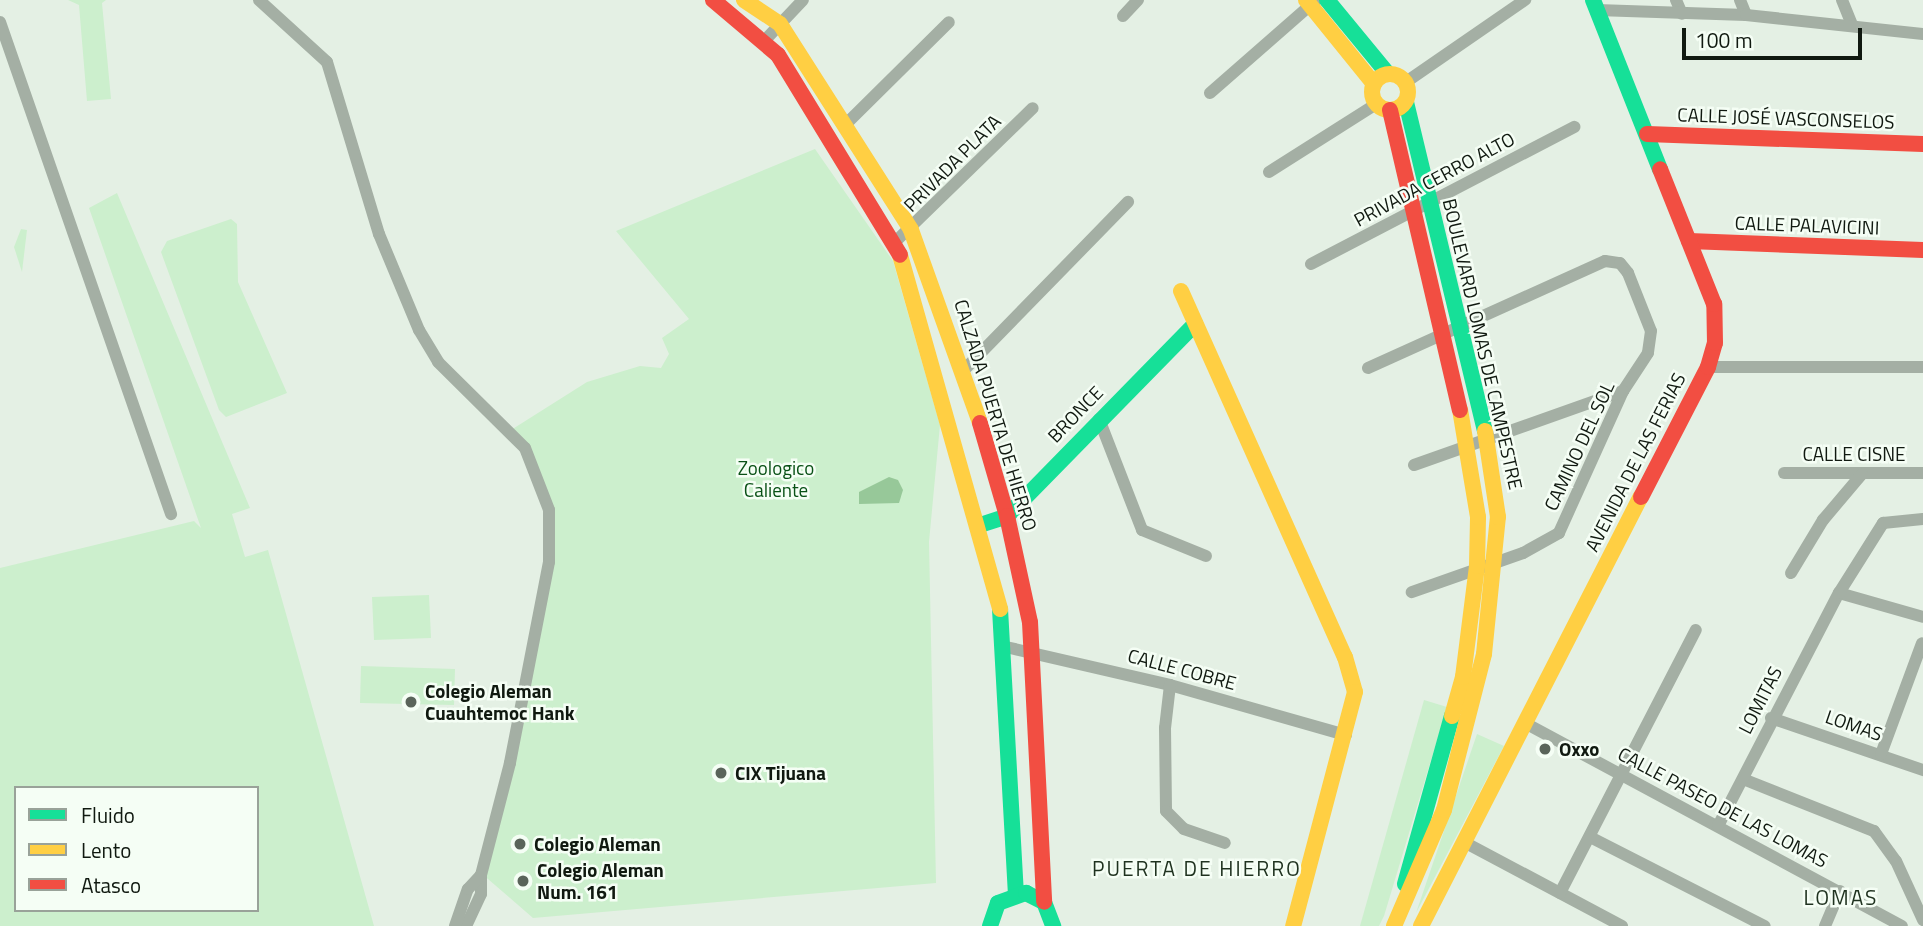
<!DOCTYPE html>
<html>
<head>
<meta charset="utf-8">
<style>
  body { margin:0 }
  #map { position:relative; width:1923px; height:926px; overflow:hidden; background:#e4f0e4; font-family:"Titillium Web",sans-serif }
  div>[style] { position:absolute }
  .green>* { inset:0; background:#ccefcd }
  .water>* { inset:0; background:#97c899 }
  .street>* { height:12px; margin:-6px; padding:0 6px; transform-origin:6px; border-radius:6px; background:#a4afa4 }
  .fast>* { height:16px; margin:-8px; padding:0 8px; transform-origin:8px; border-radius:8px; background:#16e098 }
  .slow>* { height:16px; margin:-8px; padding:0 8px; transform-origin:8px; border-radius:8px; background:#ffcf43 }
  .slow>.ring { margin:-8px; padding:0; box-sizing:content-box; background:none; border:16px solid #ffcf43; border-radius:50% }
  .jam>* { height:16px; margin:-8px; padding:0 8px; transform-origin:8px; border-radius:8px; background:#f24e42 }
  .dots>* { width:19px; height:19px; translate:-50% -50%; box-sizing:border-box; border:4px solid #f5fef5; border-radius:50% }
  span { translate:-50% -50%; white-space:nowrap; text-align:center; line-height:1.15; -webkit-text-stroke:5px #f5fef5; paint-order:stroke }
  .street-label { font-size:19px; color:#101910 }
  .park-label { font-size:19px; color:#095116 }
  .poi-label { font-size:19px; color:#101910; font-weight:700 }
  .left { translate:0 -50%; text-align:left }
  .neighbourhood-label { font-size:21px; color:#1f321f; letter-spacing:2px }
  .legend { position:absolute; left:14px; top:786px; width:245px; height:126px; box-sizing:border-box; background:#f5fef5; border:2px solid #99a299; margin:0; padding:9px 12px; list-style:none; font-size:21px; color:#101910 }
  .legend li { display:flex; align-items:center; gap:14px; height:35px }
  .legend b { width:35px; border:2px solid #99a299 }
  .scale { position:absolute; left:1682px; top:28px; width:180px; height:32px; box-sizing:border-box; border:4px solid #101910; border-top:0; padding-left:9px; font-size:21px; line-height:24px; white-space:nowrap; color:#101910; -webkit-text-stroke:5px #f5fef5; paint-order:stroke }
</style>
</head>
<body>
<div id="map">
  <div class="green">
    <i style="clip-path:polygon(68px 0,106px 0,102px 3px,111px 99px,87px 101px,79px 5px)"></i>
    <i style="clip-path:polygon(815px 149px,893px 261px,940px 425px,929px 542px,936px 883px,533px 918px,481px 873px,550px 562px,550px 510px,511px 430px,587px 382px,640px 366px,661px 368px,669px 354px,662px 338px,689px 319px,616px 231px)"></i>
    <i style="clip-path:polygon(evenodd,117px 193px,250px 508px,232px 514px,245px 557px,268px 550px,374px 926px,0 926px,0 568px,194px 521px,201px 528px,89px 208px,117px 193px,16px 788px,257px 788px,257px 910px,16px 910px,16px 788px)"></i>
    <i style="clip-path:polygon(231px 219px,237px 224px,238px 282px,287px 393px,226px 417px,219px 410px,161px 252px,167px 241px)"></i>
    <i style="clip-path:polygon(21px 229px,27px 230px,22px 272px,14px 247px)"></i>
    <i style="clip-path:polygon(429px 595px,431px 638px,374px 640px,372px 597px)"></i>
    <i style="clip-path:polygon(361px 666px,455px 669px,454px 705px,360px 703px)"></i>
    <i style="clip-path:polygon(1424px 700px,1447px 707px,1384px 916px,1379px 926px,1360px 926px)"></i>
    <i style="clip-path:polygon(1477px 734px,1504px 746px,1416px 913px)"></i>
  </div>
  <div class="water">
    <i style="clip-path:polygon(889px 477px,898px 480px,903px 490px,899px 503px,859px 504px,859px 492px)"></i>
  </div>
  <div class="street">
    <i style="left:259px;top:0;width:92px;rotate:42.4deg"></i>
    <i style="left:327px;top:62px;width:180px;rotate:73.2deg"></i>
    <i style="left:379px;top:234px;width:104px;rotate:67.4deg"></i>
    <i style="left:419px;top:330px;width:37px;rotate:59deg"></i>
    <i style="left:438px;top:362px;width:122px;rotate:44.7deg"></i>
    <i style="left:525px;top:448px;width:66px;rotate:68.8deg"></i>
    <i style="left:549px;top:510px;width:52px;rotate:90deg"></i>
    <i style="left:549px;top:562px;width:205px;rotate:101deg"></i>
    <i style="left:510px;top:763px;width:116px;rotate:104.5deg"></i>
    <i style="left:481px;top:875px;width:19px;rotate:90deg"></i>
    <i style="left:481px;top:894px;width:35px;rotate:115deg"></i>
    <i style="left:1676px;top:0;width:15px;rotate:67deg"></i>
    <i style="left:1740px;top:0;width:16px;rotate:68deg"></i>
    <i style="left:1842px;top:0;width:27px;rotate:68deg"></i>
    <i style="left:1597px;top:10px;width:149px;rotate:1.9deg"></i>
    <i style="left:1746px;top:15px;width:178px;rotate:6.1deg"></i>
    <i style="left:1123px;top:16px;width:22px;rotate:-47deg"></i>
    <i style="left:0;top:22px;width:521px;rotate:70.83deg"></i>
    <i style="left:765px;top:40px;width:55px;rotate:-46.5deg"></i>
    <i style="left:1406px;top:82px;width:145px;rotate:-34.6deg"></i>
    <i style="left:1210px;top:93px;width:140px;rotate:-41.2deg"></i>
    <i style="left:845px;top:125px;width:146px;rotate:-44.7deg"></i>
    <i style="left:1269px;top:172px;width:127px;rotate:-32.4deg"></i>
    <i style="left:895px;top:242px;width:192px;rotate:-44.2deg"></i>
    <i style="left:1311px;top:264px;width:297px;rotate:-27.5deg"></i>
    <i style="left:1708px;top:367px;width:215px"></i>
    <i style="left:1368px;top:368px;width:260px;rotate:-24.3deg"></i>
    <i style="left:1605px;top:261px;width:15px;rotate:8deg"></i>
    <i style="left:1620px;top:263px;width:13px;rotate:51deg"></i>
    <i style="left:1628px;top:273px;width:62px;rotate:68.4deg"></i>
    <i style="left:1651px;top:331px;width:22px;rotate:98deg"></i>
    <i style="left:1648px;top:353px;width:45px;rotate:123.3deg"></i>
    <i style="left:1623px;top:391px;width:156px;rotate:114.3deg"></i>
    <i style="left:1559px;top:533px;width:41px;rotate:150.9deg"></i>
    <i style="left:1523px;top:553px;width:118px;rotate:160.6deg"></i>
    <i style="left:964px;top:370px;width:235px;rotate:-45.7deg"></i>
    <i style="left:1099px;top:419px;width:119px;rotate:68.8deg"></i>
    <i style="left:1142px;top:530px;width:69px;rotate:22.1deg"></i>
    <i style="left:1414px;top:465px;width:222px;rotate:-19.5deg"></i>
    <i style="left:1784px;top:473px;width:139px"></i>
    <i style="left:1791px;top:573px;width:62px;rotate:-58.9deg"></i>
    <i style="left:1823px;top:520px;width:60px;rotate:-49.7deg"></i>
    <i style="left:1839px;top:593px;width:87px;rotate:15.9deg"></i>
    <i style="left:1006px;top:647px;width:168px;rotate:13deg"></i>
    <i style="left:1170px;top:685px;width:183px;rotate:15.9deg"></i>
    <i style="left:1170px;top:685px;width:43px;rotate:96.6deg"></i>
    <i style="left:1165px;top:728px;width:83px;rotate:89.3deg"></i>
    <i style="left:1166px;top:811px;width:25px;rotate:45deg"></i>
    <i style="left:1184px;top:829px;width:43px;rotate:18.9deg"></i>
    <i style="left:1771px;top:718px;width:161px;rotate:18.9deg"></i>
    <i style="left:1525px;top:723px;width:428px;rotate:28.3deg"></i>
    <i style="left:1881px;top:754px;width:118px;rotate:-69.7deg"></i>
    <i style="left:1743px;top:779px;width:141px;rotate:21.7deg"></i>
    <i style="left:1874px;top:831px;width:37px;rotate:54deg"></i>
    <i style="left:1896px;top:861px;width:65px;rotate:65.4deg"></i>
    <i style="left:1718px;top:826px;width:263px;rotate:-62.6deg"></i>
    <i style="left:1839px;top:593px;width:83px;rotate:-57.8deg"></i>
    <i style="left:1883px;top:523px;width:40px;rotate:-5.7deg"></i>
    <i style="left:1590px;top:837px;width:196px;rotate:27deg"></i>
    <i style="left:1464px;top:842px;width:179px;rotate:28deg"></i>
    <i style="left:1560px;top:893px;width:296px;rotate:-62.7deg"></i>
    <i style="left:455px;top:926px;width:39px;rotate:-71deg"></i>
    <i style="left:468px;top:889px;width:19px;rotate:-47deg"></i>
    <i style="left:1825px;top:926px;width:38px;rotate:-67deg"></i>
  </div>
  <div class="fast">
    <i style="left:1327px;top:0;width:96px;rotate:50.5deg"></i>
    <i style="left:1593px;top:0;width:182px;rotate:68.4deg"></i>
    <i style="left:1406px;top:102px;width:338px;rotate:76.5deg"></i>
    <i style="left:980px;top:525px;width:28px;rotate:-18deg"></i>
    <i style="left:1007px;top:516px;width:269px;rotate:-45.6deg"></i>
    <i style="left:1000px;top:609px;width:284px;rotate:86.8deg"></i>
    <i style="left:1405px;top:884px;width:174px;rotate:-74.4deg"></i>
    <i style="left:990px;top:926px;width:24px;rotate:-71deg"></i>
    <i style="left:998px;top:903px;width:30px;rotate:-20deg"></i>
    <i style="left:1026px;top:893px;width:20px;rotate:27deg"></i>
    <i style="left:1044px;top:902px;width:26px;rotate:69deg"></i>
  </div>
  <div class="slow">
    <i style="left:744px;top:0;width:43px;rotate:33.7deg"></i>
    <i style="left:780px;top:24px;width:244px;rotate:57.5deg"></i>
    <i style="left:911px;top:230px;width:205px;rotate:70.3deg"></i>
    <i style="left:1306px;top:0;width:108px;rotate:51deg"></i>
    <i class="ring" style="left:1372px;top:74px;width:20px;height:20px"></i>
    <i style="left:900px;top:255px;width:368px;rotate:74.2deg"></i>
    <i style="left:1181px;top:291px;width:401px;rotate:65.9deg"></i>
    <i style="left:1345px;top:657px;width:36px;rotate:74deg"></i>
    <i style="left:1355px;top:692px;width:242px;rotate:104.8deg"></i>
    <i style="left:1452px;top:716px;width:41px;rotate:-74.2deg"></i>
    <i style="left:1463px;top:677px;width:112px;rotate:-82.8deg"></i>
    <i style="left:1477px;top:566px;width:49px;rotate:-88.8deg"></i>
    <i style="left:1478px;top:517px;width:109px;rotate:-99.5deg"></i>
    <i style="left:1394px;top:926px;width:126px;rotate:-66.7deg"></i>
    <i style="left:1444px;top:810px;width:161px;rotate:-75.6deg"></i>
    <i style="left:1484px;top:654px;width:138px;rotate:-84.2deg"></i>
    <i style="left:1498px;top:517px;width:87px;rotate:-98.6deg"></i>
    <i style="left:1421px;top:926px;width:482px;rotate:-62.9deg"></i>
  </div>
  <div class="jam">
    <i style="left:713px;top:0;width:85px;rotate:40.2deg"></i>
    <i style="left:778px;top:55px;width:234px;rotate:58.6deg"></i>
    <i style="left:1390px;top:110px;width:308px;rotate:76.9deg"></i>
    <i style="left:1647px;top:134px;width:276px;rotate:2.1deg"></i>
    <i style="left:1689px;top:241px;width:234px;rotate:2.2deg"></i>
    <i style="left:980px;top:423px;width:97px;rotate:73.8deg"></i>
    <i style="left:1007px;top:516px;width:108px;rotate:77.8deg"></i>
    <i style="left:1030px;top:622px;width:280px;rotate:87.1deg"></i>
    <i style="left:1641px;top:497px;width:146px;rotate:-62.7deg"></i>
    <i style="left:1708px;top:367px;width:25px;rotate:-74deg"></i>
    <i style="left:1715px;top:343px;width:39px;rotate:-91deg"></i>
    <i style="left:1714px;top:304px;width:145px;rotate:-111.8deg"></i>
  </div>
  <div class="dots">
    <i style="left:411px;top:702px;background:#5a645a"></i>
    <i style="left:1545px;top:749px;background:#5a645a"></i>
    <i style="left:721px;top:773px;background:#5a645a"></i>
    <i style="left:520px;top:844px;background:#5a645a"></i>
    <i style="left:523px;top:881px;background:#5a645a"></i>
  </div>
  <div class="street-label">
    <span style="left:1786px;top:118px;rotate:2deg">CALLE JOSÉ VASCONSELOS</span>
    <span style="left:952px;top:163px;rotate:-45deg">PRIVADA PLATA</span>
    <span style="left:1434px;top:179px;rotate:-28deg">PRIVADA CERRO ALTO</span>
    <span style="left:1807px;top:225px;rotate:2deg">CALLE PALAVICINI</span>
    <span style="left:1483px;top:344px;rotate:77deg">BOULEVARD LOMAS DE CAMPESTRE</span>
    <span style="left:1075px;top:414px;rotate:-46deg">BRONCE</span>
    <span style="left:996px;top:415px;rotate:73deg">CALZADA PUERTA DE HIERRO</span>
    <span style="left:1579px;top:446px;rotate:-65deg">CAMINO DEL SOL</span>
    <span style="left:1854px;top:454px">CALLE CISNE</span>
    <span style="left:1635px;top:462px;rotate:-63deg">AVENIDA DE LAS FERIAS</span>
    <span style="left:1182px;top:669px;rotate:15deg">CALLE COBRE</span>
    <span style="left:1760px;top:700px;rotate:-63deg">LOMITAS</span>
    <span style="left:1854px;top:725px;rotate:19deg">LOMAS</span>
    <span style="left:1723px;top:807px;rotate:28deg">CALLE PASEO DE LAS LOMAS</span>
  </div>
  <div class="park-label">
    <span style="left:776px;top:479px">Zoologico<br>Caliente</span>
  </div>
  <div class="poi-label">
    <span class="left" style="left:425px;top:702px">Colegio Aleman<br>Cuauhtemoc Hank</span>
    <span class="left" style="left:1559px;top:749px">Oxxo</span>
    <span class="left" style="left:735px;top:773px">CIX Tijuana</span>
    <span class="left" style="left:534px;top:844px">Colegio Aleman</span>
    <span class="left" style="left:537px;top:881px">Colegio Aleman<br>Num. 161</span>
  </div>
  <div class="neighbourhood-label">
    <span style="left:1197px;top:868px">PUERTA DE HIERRO</span>
    <span style="left:1841px;top:897px">LOMAS</span>
  </div>
  <ul class="legend">
  <li><b style="height:9px;background:#16e098"></b>Fluido</li>
  <li><b style="height:9px;background:#ffcf43"></b>Lento</li>
  <li><b style="height:9px;background:#f24e42"></b>Atasco</li>
  </ul>
  <div class="scale">100 m</div>
</div>
</body>
</html>
